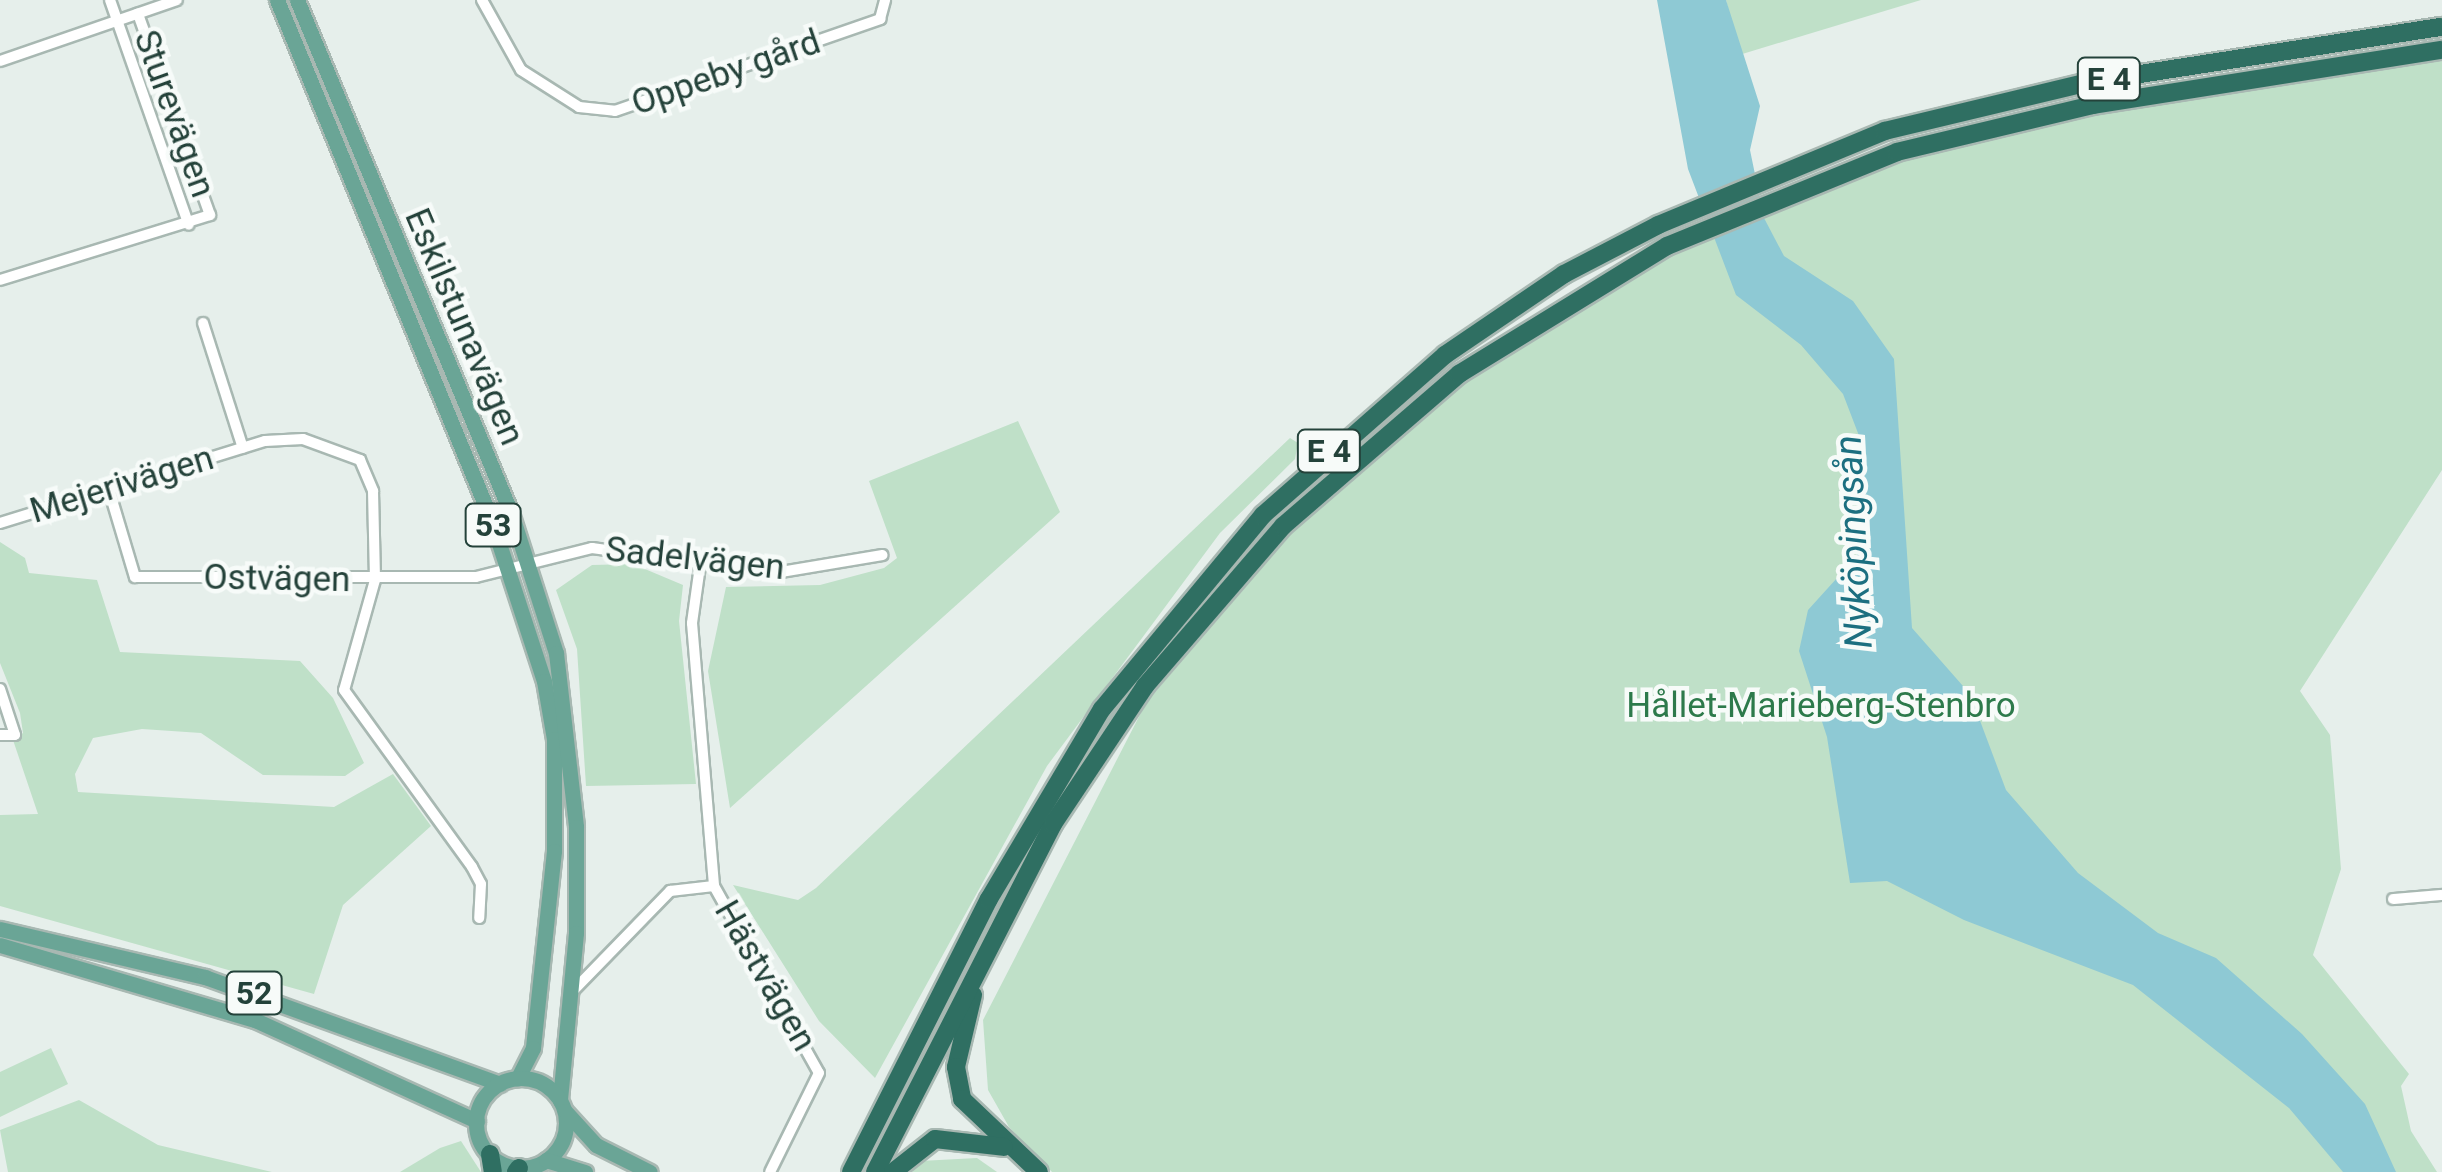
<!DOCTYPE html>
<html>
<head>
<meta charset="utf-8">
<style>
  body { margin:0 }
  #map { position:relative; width:2442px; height:1172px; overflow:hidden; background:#e6efeb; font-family:Roboto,sans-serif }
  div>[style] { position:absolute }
  .green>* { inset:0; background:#bfe0c8 }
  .water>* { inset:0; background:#8ec9d4 }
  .roads { filter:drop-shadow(2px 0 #a8b8b2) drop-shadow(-2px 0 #a8b8b2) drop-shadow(0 2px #a8b8b2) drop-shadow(0 -2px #a8b8b2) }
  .minor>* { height:10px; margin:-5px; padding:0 5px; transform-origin:5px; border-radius:5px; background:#fff }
  .primary>* { height:15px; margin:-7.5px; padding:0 7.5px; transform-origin:7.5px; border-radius:7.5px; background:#6aa596 }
  .primary>.ring { margin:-7.5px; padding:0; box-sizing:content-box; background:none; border:15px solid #6aa596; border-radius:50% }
  .motorway>* { height:18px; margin:-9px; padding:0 9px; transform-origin:9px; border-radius:9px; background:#2f6f62 }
  span { translate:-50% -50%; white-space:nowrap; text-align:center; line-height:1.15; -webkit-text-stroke:9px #f7fbf9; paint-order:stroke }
  .shield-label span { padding:2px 8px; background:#f7fbf9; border:2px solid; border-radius:8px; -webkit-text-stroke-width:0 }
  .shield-label { font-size:32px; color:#24423a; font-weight:700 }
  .street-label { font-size:35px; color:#24423a }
  .park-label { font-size:35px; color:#2d7a4b }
  .water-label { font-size:38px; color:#1c6f80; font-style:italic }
</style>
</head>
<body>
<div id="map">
  <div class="green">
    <i style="clip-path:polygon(1726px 0,1921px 0,1739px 55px)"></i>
    <i style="clip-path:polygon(2442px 61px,2442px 470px,2300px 691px,2330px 735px,2341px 869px,2313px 955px,2409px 1074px,2401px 1086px,2411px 1131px,2437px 1172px,1052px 1172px,1009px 1127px,988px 1090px,983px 1020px,1146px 703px,1288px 533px,1468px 380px,1667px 254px,1905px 157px,2082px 113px)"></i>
    <i style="clip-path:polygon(1018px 421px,1060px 512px,730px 808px,708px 671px,726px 587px,820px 585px,884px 568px,897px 558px,869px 481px)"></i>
    <i style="clip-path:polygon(1290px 438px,1298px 443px,1295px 459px,1220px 533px,1047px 766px,875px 1078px,819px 1021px,733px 885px,798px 900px,816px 888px)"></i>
    <i style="clip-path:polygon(0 542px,25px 558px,29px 573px,97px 580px,120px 652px,300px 661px,333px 698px,364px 763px,345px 776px,263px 775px,201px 733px,142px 729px,93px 738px,75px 774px,78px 792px,334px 807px,393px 774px,431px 826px,343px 905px,314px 994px,0 906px,0 815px,38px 814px,13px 740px,23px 733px,20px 713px,0 663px)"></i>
    <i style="clip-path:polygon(633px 564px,683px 585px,679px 621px,696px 784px,586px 786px,577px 649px,556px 590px,592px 565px)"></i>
    <i style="clip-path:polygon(51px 1048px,68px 1084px,0 1117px,0 1072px)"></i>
    <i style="clip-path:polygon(79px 1100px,158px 1145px,272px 1172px,8px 1172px,0 1130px)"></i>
    <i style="clip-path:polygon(461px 1141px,481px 1172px,400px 1172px,440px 1148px)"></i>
    <i style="clip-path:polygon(977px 1158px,997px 1172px,912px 1172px,920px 1161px)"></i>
  </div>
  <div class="water">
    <i style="clip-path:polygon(1657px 0,1726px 0,1760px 106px,1750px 150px,1764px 218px,1784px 256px,1853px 301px,1894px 359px,1912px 628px,1970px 694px,2006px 790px,2078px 873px,2158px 933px,2216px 958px,2302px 1034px,2365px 1104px,2396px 1172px,2343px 1172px,2289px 1108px,2133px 985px,1964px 920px,1887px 881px,1850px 883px,1827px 737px,1799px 651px,1808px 610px,1857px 556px,1866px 454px,1843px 394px,1801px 345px,1736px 295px,1688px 169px)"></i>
  </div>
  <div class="roads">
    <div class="minor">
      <i style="left:110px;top:0;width:238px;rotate:70.7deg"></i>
      <i style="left:482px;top:0;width:80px;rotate:60.9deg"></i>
      <i style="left:521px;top:70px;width:69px;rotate:32.5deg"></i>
      <i style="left:579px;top:107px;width:36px;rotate:6deg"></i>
      <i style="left:615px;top:111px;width:281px;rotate:-19.1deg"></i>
      <i style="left:880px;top:19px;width:20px;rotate:-75deg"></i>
      <i style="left:0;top:61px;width:187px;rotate:-19deg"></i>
      <i style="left:0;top:280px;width:220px;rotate:-17.2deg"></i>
      <i style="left:210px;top:215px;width:214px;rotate:-109.7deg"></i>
      <i style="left:203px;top:323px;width:131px;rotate:72.3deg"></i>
      <i style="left:109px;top:490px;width:91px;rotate:73.4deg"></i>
      <i style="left:135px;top:577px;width:341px"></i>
      <i style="left:476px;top:577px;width:120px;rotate:-14deg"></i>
      <i style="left:592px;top:548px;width:185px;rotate:7.8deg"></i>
      <i style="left:775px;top:573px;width:109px;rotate:-9.5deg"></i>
      <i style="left:0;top:523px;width:277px;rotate:-17.2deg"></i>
      <i style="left:265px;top:441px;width:38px;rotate:-3deg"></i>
      <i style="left:303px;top:439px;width:61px;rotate:20.2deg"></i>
      <i style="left:360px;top:460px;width:34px;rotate:67deg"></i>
      <i style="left:373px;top:491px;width:89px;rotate:88.7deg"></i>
      <i style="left:375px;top:580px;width:114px;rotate:105.7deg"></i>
      <i style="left:344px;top:690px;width:218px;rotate:54.1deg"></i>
      <i style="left:472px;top:867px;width:19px;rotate:62deg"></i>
      <i style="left:481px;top:884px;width:34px;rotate:93deg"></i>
      <i style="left:700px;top:566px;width:58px;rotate:98deg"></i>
      <i style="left:692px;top:623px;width:264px;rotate:85.2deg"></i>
      <i style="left:714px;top:886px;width:214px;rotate:60.7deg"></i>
      <i style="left:819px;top:1073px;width:110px;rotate:116.3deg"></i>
      <i style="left:0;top:689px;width:48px;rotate:71.9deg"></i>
      <i style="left:15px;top:735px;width:15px;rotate:180deg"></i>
      <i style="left:2393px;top:899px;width:49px;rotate:-4.7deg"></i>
      <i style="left:570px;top:994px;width:144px;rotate:-45.8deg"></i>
      <i style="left:670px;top:891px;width:44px;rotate:-6.5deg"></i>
    </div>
    <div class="primary">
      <i style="left:277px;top:0;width:561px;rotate:67.59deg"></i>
      <i style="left:491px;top:519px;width:170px;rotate:71.9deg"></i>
      <i style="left:544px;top:681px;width:59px;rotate:80.2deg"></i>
      <i style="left:554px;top:739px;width:112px;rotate:90deg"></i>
      <i style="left:554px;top:851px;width:198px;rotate:96.1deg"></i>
      <i style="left:533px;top:1048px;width:34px;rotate:117deg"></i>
      <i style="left:297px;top:0;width:556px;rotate:67.36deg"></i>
      <i style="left:511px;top:513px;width:147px;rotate:72.2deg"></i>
      <i style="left:556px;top:653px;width:175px;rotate:83.4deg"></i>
      <i style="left:576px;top:827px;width:106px;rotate:90deg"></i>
      <i style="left:576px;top:933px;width:168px;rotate:95.5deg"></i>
      <i style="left:0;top:929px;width:211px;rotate:13.2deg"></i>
      <i style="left:205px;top:977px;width:314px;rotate:19.9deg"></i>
      <i style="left:0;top:945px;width:266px;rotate:16.4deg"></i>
      <i style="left:255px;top:1020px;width:244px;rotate:24.5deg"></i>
      <i class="ring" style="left:476px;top:1078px;width:75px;height:75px"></i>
      <i style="left:565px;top:1111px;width:46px;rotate:47.6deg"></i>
      <i style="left:596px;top:1145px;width:60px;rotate:26.6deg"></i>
      <i style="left:546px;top:1160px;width:41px;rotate:17.1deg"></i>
    </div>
    <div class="motorway">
      <i style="left:973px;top:995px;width:74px;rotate:103.3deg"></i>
      <i style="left:956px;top:1067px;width:33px;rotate:79deg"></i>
      <i style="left:962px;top:1099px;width:106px;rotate:43.5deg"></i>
      <i style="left:490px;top:1154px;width:18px;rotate:81deg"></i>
      <i style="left:516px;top:1172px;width:5px;rotate:-53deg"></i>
      <i style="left:851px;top:1172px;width:306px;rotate:-63.2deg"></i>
      <i style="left:989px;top:899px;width:221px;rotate:-59.3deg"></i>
      <i style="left:1102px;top:709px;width:252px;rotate:-50.3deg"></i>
      <i style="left:1263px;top:515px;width:242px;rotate:-41.3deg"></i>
      <i style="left:1445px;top:355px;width:144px;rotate:-34.2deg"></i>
      <i style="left:1564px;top:274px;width:106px;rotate:-27.5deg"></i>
      <i style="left:1658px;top:225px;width:246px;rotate:-22.5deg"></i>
      <i style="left:1885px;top:131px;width:210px;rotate:-13.5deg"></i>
      <i style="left:2089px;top:82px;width:357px;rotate:-8.9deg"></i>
      <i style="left:875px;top:1172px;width:391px;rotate:-62.9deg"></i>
      <i style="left:1053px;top:824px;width:166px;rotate:-56.3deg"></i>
      <i style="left:1145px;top:686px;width:211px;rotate:-49.2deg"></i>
      <i style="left:1283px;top:526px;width:233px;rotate:-40.8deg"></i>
      <i style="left:1459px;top:374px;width:244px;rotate:-31.6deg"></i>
      <i style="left:1667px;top:246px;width:248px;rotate:-22.2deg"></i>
      <i style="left:1897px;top:152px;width:202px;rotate:-13.5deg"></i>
      <i style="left:2093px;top:105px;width:353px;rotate:-9deg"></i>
      <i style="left:893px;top:1172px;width:53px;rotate:-38.2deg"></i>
      <i style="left:935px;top:1139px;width:69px;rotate:6.6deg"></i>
    </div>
  </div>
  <div class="shield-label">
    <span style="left:2109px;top:79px">E 4</span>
    <span style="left:1329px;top:451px">E 4</span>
    <span style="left:493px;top:525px">53</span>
    <span style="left:254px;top:993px">52</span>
  </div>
  <div class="street-label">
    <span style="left:726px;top:73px;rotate:-19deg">Oppeby gård</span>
    <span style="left:174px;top:114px;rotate:70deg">Sturevägen</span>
    <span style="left:464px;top:327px;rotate:67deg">Eskilstunavägen</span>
    <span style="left:122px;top:485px;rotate:-17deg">Mejerivägen</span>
    <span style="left:695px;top:559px;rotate:6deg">Sadelvägen</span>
    <span style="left:277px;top:579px;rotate:1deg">Ostvägen</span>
    <span style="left:765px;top:976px;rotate:60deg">Hästvägen</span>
  </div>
  <div class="park-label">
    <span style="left:1821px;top:706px">Hållet-Marieberg-Stenbro</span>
  </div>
  <div class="water-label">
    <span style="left:1854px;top:542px;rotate:-93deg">Nyköpingsån</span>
  </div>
</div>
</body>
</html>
